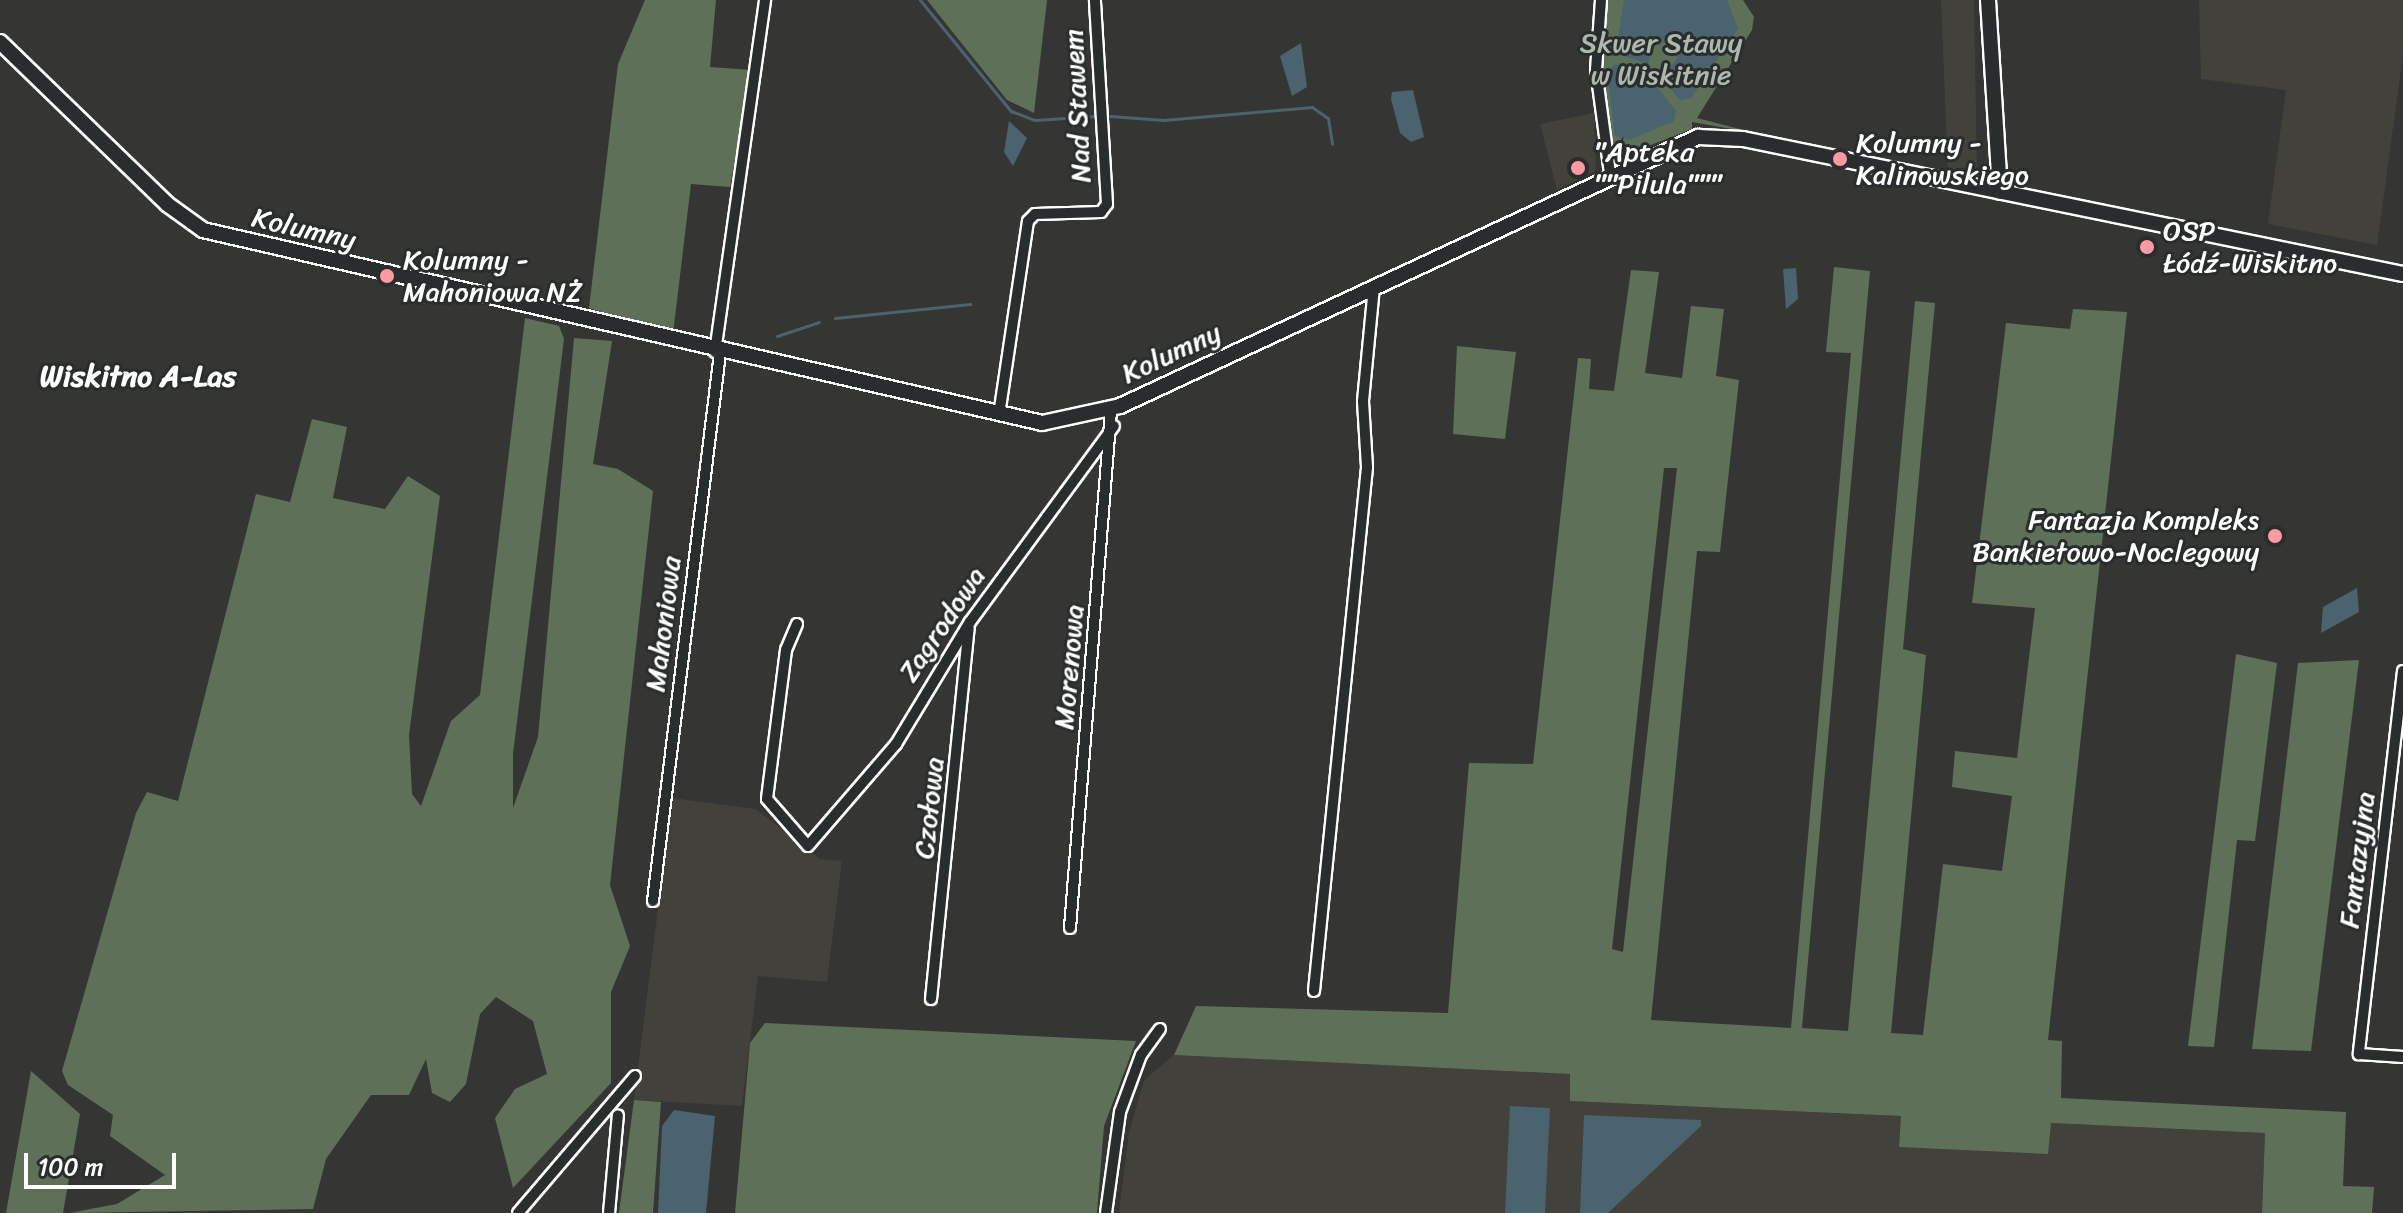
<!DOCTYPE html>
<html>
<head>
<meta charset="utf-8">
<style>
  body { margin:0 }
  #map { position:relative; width:2403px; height:1213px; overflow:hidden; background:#353634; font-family:Sriracha,sans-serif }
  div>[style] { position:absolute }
  .built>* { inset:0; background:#42413b }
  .green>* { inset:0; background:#5f7059 }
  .water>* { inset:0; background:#4b626f }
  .stream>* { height:3px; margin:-1.5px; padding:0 1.5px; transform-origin:1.5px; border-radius:1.5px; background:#4b626f }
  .roads { filter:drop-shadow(2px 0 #fff) drop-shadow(-2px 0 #fff) drop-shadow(0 2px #fff) drop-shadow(0 -2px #fff) }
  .street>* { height:10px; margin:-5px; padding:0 5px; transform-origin:5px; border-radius:5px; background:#2a2d2e }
  .secondary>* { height:14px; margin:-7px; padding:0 7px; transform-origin:7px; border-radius:7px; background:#2a2d2e }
  .dots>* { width:22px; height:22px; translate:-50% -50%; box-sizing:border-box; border:4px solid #2a2d2e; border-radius:50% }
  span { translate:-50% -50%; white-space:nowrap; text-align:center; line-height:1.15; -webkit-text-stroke:6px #2a2d2e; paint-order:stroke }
  .park-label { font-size:28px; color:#afb8ac }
  .street-label { font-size:28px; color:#fff }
  .poi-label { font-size:28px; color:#fff }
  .left { translate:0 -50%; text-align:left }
  .right { translate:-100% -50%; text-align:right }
  .neighbourhood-label { font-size:30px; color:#fff; font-weight:700 }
  .scale { position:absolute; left:24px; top:1153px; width:152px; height:36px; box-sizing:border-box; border:4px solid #fff; border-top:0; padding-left:10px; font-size:24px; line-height:28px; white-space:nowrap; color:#fff; -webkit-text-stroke:6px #2a2d2e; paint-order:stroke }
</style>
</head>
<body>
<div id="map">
  <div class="built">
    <i style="clip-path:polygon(1941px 0,1974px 0,1977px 174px,1948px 171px)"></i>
    <i style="clip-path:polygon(2199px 0,2403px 0,2403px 55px,2377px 245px,2268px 224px,2286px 90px,2201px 79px)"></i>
    <i style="clip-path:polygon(1594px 113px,1596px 170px,1557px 190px,1540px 124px)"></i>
    <i style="clip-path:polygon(672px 798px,756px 809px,820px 859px,842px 861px,827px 982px,758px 976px,742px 1106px,634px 1100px)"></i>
    <i style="clip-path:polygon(1174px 1055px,1570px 1074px,1570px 1101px,1901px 1116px,1899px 1146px,2048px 1153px,2050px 1123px,2265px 1133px,2262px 1213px,1119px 1213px,1129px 1132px,1144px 1080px)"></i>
  </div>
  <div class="green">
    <i style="clip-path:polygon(645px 0,716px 0,710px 67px,751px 70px,730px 187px,691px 184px,673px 334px,589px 308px,618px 64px)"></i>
    <i style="clip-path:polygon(927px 0,1047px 0,1034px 113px,1007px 100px)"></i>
    <i style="clip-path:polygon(1604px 0,1743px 0,1754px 17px,1752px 30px,1697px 118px,1755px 133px,1692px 122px,1692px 129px,1612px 160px,1603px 130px)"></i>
    <i style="clip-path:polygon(evenodd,1834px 267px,1870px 271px,1802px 1028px,1848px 1031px,1915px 301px,1935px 303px,1903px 649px,1926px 655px,1891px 1033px,1923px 1035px,1943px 864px,2002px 871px,2012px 796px,1952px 787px,1955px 751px,2017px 758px,2035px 608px,1972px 603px,2006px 323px,2070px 329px,2073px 309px,2127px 312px,2048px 1040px,2062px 1041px,2061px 1098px,2346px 1112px,2343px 1186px,2374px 1187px,2372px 1213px,2262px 1213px,2265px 1133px,2051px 1123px,2048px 1154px,1899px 1147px,1901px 1116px,1570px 1101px,1570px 1074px,1174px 1055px,1196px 1006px,1448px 1013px,1469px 763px,1533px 764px,1578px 358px,1591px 359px,1589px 389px,1614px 391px,1631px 270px,1659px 272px,1645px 373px,1682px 378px,1691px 306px,1724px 309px,1716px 376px,1739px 380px,1720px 552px,1697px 551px,1651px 1020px,1791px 1028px,1851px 353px,1826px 352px,1834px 267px,1664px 468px,1677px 468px,1623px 952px,1612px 949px,1664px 468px)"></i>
    <i style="clip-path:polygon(525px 318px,559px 326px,564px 339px,513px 754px,513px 808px,538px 737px,574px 338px,612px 341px,593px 464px,618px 469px,653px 491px,610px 885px,630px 946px,611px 992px,611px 1083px,513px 1188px,495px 1118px,515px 1089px,547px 1074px,533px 1021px,496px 997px,480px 1014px,466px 1084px,450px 1102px,432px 1093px,426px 1059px,409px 1095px,371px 1095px,326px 1159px,313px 1209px,69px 1213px,117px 1204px,165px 1175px,110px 1136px,113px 1115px,68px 1085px,62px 1071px,136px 813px,147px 792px,178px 801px,256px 494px,290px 502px,312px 419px,347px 427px,333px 498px,385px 509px,408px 476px,440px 496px,409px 735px,412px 794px,421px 806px,451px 721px,480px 695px)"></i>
    <i style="clip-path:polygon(1457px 346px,1516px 352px,1505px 439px,1453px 434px)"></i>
    <i style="clip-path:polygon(2236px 654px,2277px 663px,2255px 841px,2237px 840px,2214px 1047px,2188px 1046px)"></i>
    <i style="clip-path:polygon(2359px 660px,2311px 1051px,2252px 1049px,2298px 663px)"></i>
    <i style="clip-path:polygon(765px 1023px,1136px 1041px,1104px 1126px,1097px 1213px,735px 1213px,750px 1043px)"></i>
    <i style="clip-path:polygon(31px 1071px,80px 1114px,63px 1213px,6px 1213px)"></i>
    <i style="clip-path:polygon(634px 1100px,661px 1102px,653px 1213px,619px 1213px)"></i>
  </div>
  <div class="water">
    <i style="clip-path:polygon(1624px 0,1727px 0,1738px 29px,1691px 98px,1680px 100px,1661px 78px,1678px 58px,1668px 41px,1655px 43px,1648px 64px,1624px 56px,1618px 37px)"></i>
    <i style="clip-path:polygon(1301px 43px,1307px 87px,1292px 96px,1280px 56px)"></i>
    <i style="clip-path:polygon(1615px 64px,1649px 77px,1676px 111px,1674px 121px,1630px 140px,1615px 136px,1607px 73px)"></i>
    <i style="clip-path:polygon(1413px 90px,1424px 137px,1411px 142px,1400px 133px,1391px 99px,1392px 92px)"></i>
    <i style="clip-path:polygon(1009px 121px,1027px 138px,1013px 166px,1004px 152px)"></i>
    <i style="clip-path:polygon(1796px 268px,1798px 299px,1786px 309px,1783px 269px)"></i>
    <i style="clip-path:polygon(2357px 588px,2359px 612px,2321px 633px,2323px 607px)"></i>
    <i style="clip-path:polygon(1510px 1106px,1550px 1108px,1545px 1213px,1505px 1213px)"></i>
    <i style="clip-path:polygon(674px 1110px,715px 1116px,706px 1213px,658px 1213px,662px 1126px)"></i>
    <i style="clip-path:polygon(1584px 1115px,1701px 1120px,1701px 1126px,1608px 1213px,1580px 1213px)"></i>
  </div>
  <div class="stream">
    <i style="left:920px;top:0;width:144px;rotate:50.7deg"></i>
    <i style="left:1011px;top:111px;width:26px;rotate:21deg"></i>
    <i style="left:1035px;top:120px;width:61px;rotate:-3.8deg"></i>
    <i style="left:1110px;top:116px;width:54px;rotate:4.2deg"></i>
    <i style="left:1164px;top:120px;width:149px;rotate:-5deg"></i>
    <i style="left:1312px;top:107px;width:19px;rotate:35deg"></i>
    <i style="left:1328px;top:118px;width:26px;rotate:81deg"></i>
    <i style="left:835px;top:318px;width:136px;rotate:-5.9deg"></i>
    <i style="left:777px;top:336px;width:44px;rotate:-18.4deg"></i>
  </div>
  <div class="roads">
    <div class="street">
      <i style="left:1601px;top:0;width:70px;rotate:94.1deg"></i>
      <i style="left:1596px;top:70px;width:105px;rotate:82.3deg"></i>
      <i style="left:715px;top:352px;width:356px;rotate:-81.9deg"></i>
      <i style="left:999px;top:415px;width:196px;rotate:-81.5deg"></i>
      <i style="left:1028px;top:221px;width:10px;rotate:-45deg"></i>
      <i style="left:1035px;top:214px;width:66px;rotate:-1.7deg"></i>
      <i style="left:1101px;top:212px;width:10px;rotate:-53deg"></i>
      <i style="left:1107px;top:204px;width:204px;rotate:-93.4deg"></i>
      <i style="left:797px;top:624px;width:28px;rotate:113deg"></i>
      <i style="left:786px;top:650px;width:150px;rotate:97.3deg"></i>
      <i style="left:767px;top:799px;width:62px;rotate:48.9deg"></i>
      <i style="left:808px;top:846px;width:135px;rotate:-49.2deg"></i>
      <i style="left:896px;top:744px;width:143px;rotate:-58.8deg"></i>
      <i style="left:970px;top:622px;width:243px;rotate:-53.7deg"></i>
      <i style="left:2403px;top:671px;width:386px;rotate:96.6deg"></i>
      <i style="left:2359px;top:1054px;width:44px;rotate:3.9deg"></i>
      <i style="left:653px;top:901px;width:552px;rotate:-83.03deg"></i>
      <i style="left:1070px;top:928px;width:520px;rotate:-85.47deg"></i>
      <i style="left:1314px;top:991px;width:527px;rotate:-84.22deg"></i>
      <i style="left:1367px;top:467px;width:66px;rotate:-93.5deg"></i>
      <i style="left:1363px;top:401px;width:116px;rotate:-84.5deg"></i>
      <i style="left:931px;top:999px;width:373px;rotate:-84.2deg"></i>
      <i style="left:518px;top:1213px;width:180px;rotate:-49.5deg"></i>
      <i style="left:609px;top:1213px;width:98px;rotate:-84.8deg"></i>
      <i style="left:1106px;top:1213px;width:102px;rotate:-82.1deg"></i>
      <i style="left:1120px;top:1112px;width:61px;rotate:-69.8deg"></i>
      <i style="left:1141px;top:1055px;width:32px;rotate:-54deg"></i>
    </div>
    <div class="secondary">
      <i style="left:1988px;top:0;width:192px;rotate:86.4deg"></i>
      <i style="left:0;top:42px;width:233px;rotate:44.1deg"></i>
      <i style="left:167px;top:204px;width:44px;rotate:35.8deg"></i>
      <i style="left:203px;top:230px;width:861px;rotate:12.95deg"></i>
      <i style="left:1042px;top:423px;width:80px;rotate:-12.3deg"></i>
      <i style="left:1120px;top:406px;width:638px;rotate:-24.96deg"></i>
      <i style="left:1698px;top:137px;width:45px;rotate:2.5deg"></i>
      <i style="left:1743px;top:139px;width:674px;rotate:11.56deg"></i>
    </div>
  </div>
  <div class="dots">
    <i style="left:1840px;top:159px;background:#ff9aa2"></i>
    <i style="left:1578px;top:168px;background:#ff9aa2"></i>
    <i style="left:2147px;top:247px;background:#ff9aa2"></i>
    <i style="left:387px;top:276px;background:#ff9aa2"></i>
    <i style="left:2275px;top:536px;background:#ff9aa2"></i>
  </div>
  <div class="park-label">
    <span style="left:1661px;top:59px">Skwer Stawy<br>w Wiskitnie</span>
  </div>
  <div class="street-label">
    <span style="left:1077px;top:106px;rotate:-93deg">Nad Stawem</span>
    <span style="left:304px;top:229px;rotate:13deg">Kolumny</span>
    <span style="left:1171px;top:353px;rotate:-25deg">Kolumny</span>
    <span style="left:663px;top:624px;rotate:-83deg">Mahoniowa</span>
    <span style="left:942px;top:624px;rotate:-56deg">Zagrodowa</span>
    <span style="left:1069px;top:667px;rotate:-85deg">Morenowa</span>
    <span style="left:929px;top:808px;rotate:-84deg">Czołowa</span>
    <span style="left:2357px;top:860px;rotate:-83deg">Fantazyjna</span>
  </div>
  <div class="poi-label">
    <span class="left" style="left:1856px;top:159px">Kolumny -<br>Kalinowskiego</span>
    <span class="left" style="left:1594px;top:168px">"Apteka<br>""Pilula"""</span>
    <span class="left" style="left:2163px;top:247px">OSP<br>Łódź-Wiskitno</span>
    <span class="left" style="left:403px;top:276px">Kolumny -<br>Mahoniowa NŻ</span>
    <span class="right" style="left:2259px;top:536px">Fantazja Kompleks<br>Bankietowo-Noclegowy</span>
  </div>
  <div class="neighbourhood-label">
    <span style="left:138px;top:376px">Wiskitno A-Las</span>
  </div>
  <div class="scale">100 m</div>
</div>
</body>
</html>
